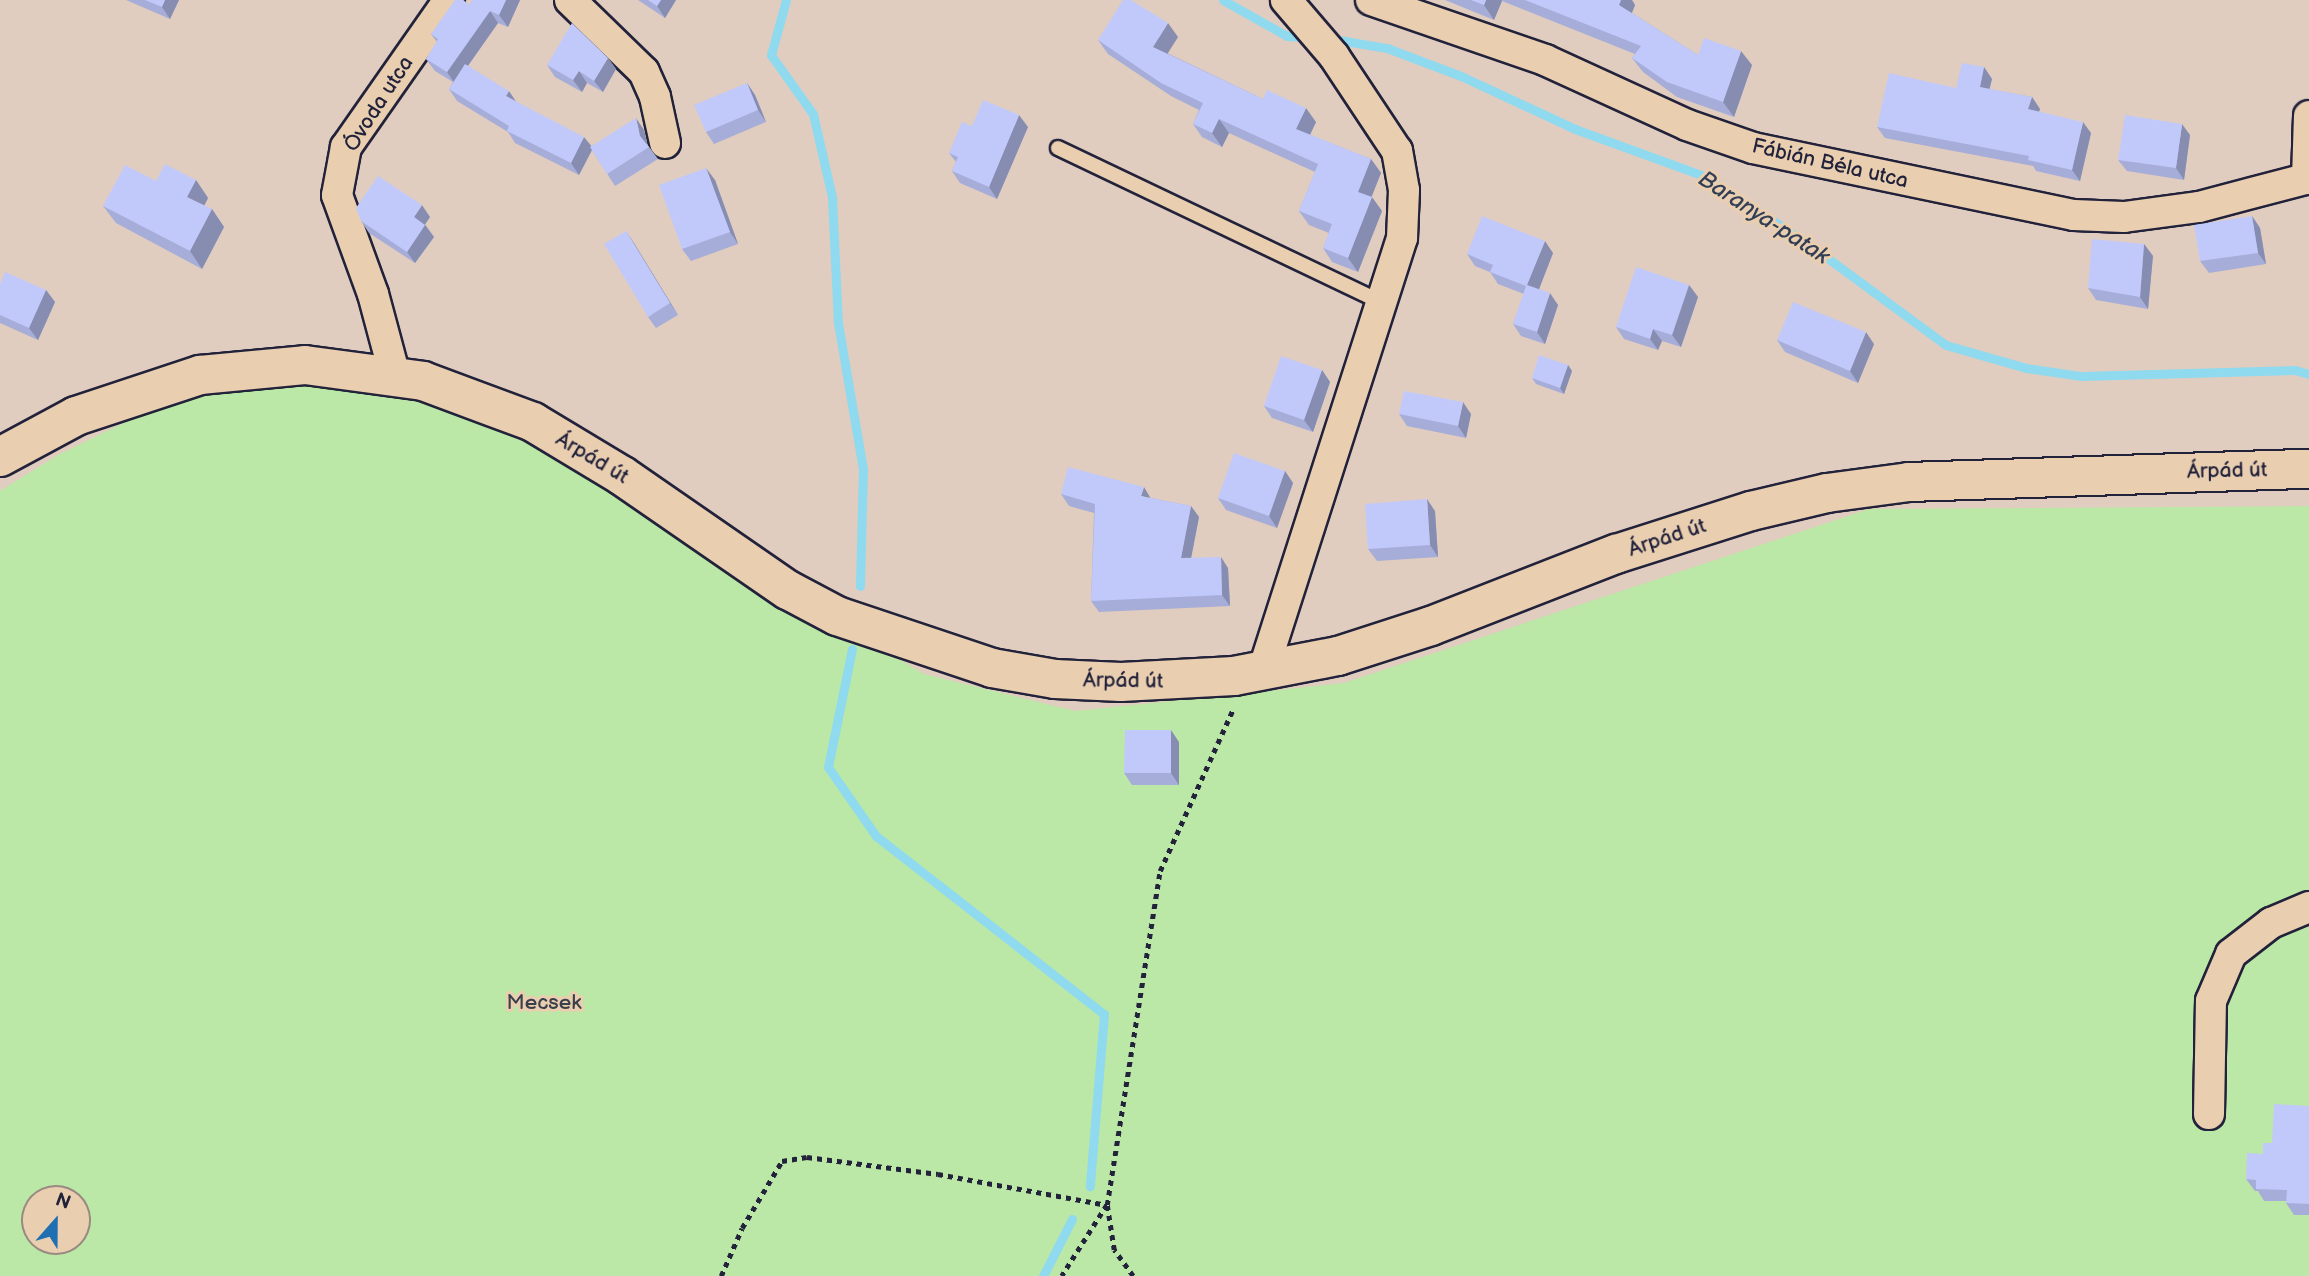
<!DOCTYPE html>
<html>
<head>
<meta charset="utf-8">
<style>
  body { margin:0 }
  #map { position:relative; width:2309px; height:1276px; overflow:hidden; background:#e1cdbf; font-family:"Balsamiq Sans",sans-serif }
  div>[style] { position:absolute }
  .green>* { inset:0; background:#bbe8a6 }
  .stream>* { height:9px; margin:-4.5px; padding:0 4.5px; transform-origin:4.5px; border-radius:4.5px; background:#8fdaef }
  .path>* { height:4.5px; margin-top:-2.25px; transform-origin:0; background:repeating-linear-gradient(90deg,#22223b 0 5px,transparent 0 10px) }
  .roads { filter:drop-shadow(2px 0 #22223b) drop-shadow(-2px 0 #22223b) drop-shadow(0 2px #22223b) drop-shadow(0 -2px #22223b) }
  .service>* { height:14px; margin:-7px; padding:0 7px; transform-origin:7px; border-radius:7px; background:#e9ceb0 }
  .minor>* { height:30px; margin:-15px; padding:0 15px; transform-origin:15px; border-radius:15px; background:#e9ceb0 }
  .secondary>* { height:38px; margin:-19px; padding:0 19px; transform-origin:19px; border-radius:19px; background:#e9ceb0 }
  .wall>* { inset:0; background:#a6add8 }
  .shaded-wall>* { inset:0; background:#878db0 }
  .building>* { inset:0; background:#c1c9fb }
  span { translate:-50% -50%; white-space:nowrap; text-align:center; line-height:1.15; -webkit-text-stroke:6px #e9ceb0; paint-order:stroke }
  .street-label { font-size:21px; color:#22223b }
  .park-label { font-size:21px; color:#39404b }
  .water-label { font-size:23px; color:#323e56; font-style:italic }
  .north { position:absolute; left:21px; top:1185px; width:70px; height:70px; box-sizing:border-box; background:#e9ceb0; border:2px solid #998981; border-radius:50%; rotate:21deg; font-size:19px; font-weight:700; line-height:28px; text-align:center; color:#22223b }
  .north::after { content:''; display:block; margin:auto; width:24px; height:32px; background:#1f6fb2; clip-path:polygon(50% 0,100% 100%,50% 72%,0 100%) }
</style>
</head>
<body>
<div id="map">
  <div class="green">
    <i style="clip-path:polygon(evenodd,401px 384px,497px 414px,628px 499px,924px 674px,1075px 711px,1344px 683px,1869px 509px,2309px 506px,2309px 1276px,0 1276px,0 491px,58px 455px,197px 387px,401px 384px,35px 1199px,77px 1199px,77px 1241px,35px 1241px,35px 1199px)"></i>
  </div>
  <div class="stream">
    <i style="left:786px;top:0;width:57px;rotate:105.3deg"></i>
    <i style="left:771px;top:55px;width:72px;rotate:54.6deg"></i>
    <i style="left:813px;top:114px;width:85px;rotate:77.1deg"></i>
    <i style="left:832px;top:197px;width:126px;rotate:87.3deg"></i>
    <i style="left:838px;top:323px;width:149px;rotate:80.3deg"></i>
    <i style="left:863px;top:470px;width:116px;rotate:91.5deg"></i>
    <i style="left:1223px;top:0;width:73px;rotate:29.4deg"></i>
    <i style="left:1287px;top:36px;width:22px;rotate:3deg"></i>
    <i style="left:1327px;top:38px;width:61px;rotate:9.5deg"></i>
    <i style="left:1387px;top:48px;width:79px;rotate:20.7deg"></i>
    <i style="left:1461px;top:76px;width:126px;rotate:24.9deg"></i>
    <i style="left:1575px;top:129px;width:137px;rotate:20deg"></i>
    <i style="left:1704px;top:176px;width:123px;rotate:33deg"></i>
    <i style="left:1807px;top:243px;width:172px;rotate:36.3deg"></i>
    <i style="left:1946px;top:345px;width:83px;rotate:16deg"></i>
    <i style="left:2026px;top:368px;width:56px;rotate:8.3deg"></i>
    <i style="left:2081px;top:376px;width:214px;rotate:-1.6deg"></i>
    <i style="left:2295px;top:370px;width:15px;rotate:16deg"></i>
    <i style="left:852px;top:649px;width:120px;rotate:101.5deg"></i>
    <i style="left:828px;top:767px;width:84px;rotate:55.2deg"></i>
    <i style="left:876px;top:836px;width:289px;rotate:38deg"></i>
    <i style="left:1104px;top:1014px;width:173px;rotate:94.7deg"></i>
    <i style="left:1043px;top:1276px;width:64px;rotate:-63deg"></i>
  </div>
  <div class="path">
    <i style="left:721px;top:1276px;width:52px;rotate:-66.4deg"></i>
    <i style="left:742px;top:1228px;width:78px;rotate:-59.2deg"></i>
    <i style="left:782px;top:1161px;width:25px;rotate:-9deg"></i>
    <i style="left:807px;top:1157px;width:132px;rotate:7.4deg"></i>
    <i style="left:938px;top:1174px;width:172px;rotate:10.4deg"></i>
    <i style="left:1107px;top:1205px;width:84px;rotate:122.4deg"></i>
    <i style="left:1133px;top:1276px;width:32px;rotate:-126deg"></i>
    <i style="left:1114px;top:1250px;width:46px;rotate:-98.8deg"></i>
    <i style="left:1107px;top:1205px;width:338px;rotate:-81deg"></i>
    <i style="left:1160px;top:871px;width:178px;rotate:-65.7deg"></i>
  </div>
  <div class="roads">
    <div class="service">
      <i style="left:1058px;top:148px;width:358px;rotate:25.5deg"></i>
    </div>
    <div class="minor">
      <i style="left:570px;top:0;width:103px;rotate:44.2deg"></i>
      <i style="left:644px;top:72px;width:27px;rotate:66deg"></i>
      <i style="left:655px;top:97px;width:47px;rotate:77.7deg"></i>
      <i style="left:1371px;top:0;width:184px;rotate:19deg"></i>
      <i style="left:1545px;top:60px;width:156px;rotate:24.6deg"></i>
      <i style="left:1687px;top:125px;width:70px;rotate:19.2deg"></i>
      <i style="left:1753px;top:148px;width:328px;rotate:11.8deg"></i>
      <i style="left:2074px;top:215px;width:50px;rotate:2.3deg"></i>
      <i style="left:2124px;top:217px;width:76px;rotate:-7.6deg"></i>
      <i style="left:2199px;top:207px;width:114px;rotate:-14.8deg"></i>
      <i style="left:2307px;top:179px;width:63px;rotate:-88.2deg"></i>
      <i style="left:395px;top:376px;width:85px;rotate:-105deg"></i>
      <i style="left:373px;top:294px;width:105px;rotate:-110deg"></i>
      <i style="left:337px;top:195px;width:49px;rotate:-79.4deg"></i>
      <i style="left:346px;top:147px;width:179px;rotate:-55deg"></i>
      <i style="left:1263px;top:671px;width:455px;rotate:-72.2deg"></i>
      <i style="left:1402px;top:238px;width:48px;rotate:-87.6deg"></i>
      <i style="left:1404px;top:190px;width:40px;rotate:-100deg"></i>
      <i style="left:1397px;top:151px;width:114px;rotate:-123.6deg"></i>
      <i style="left:1334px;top:56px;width:74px;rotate:-130.6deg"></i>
      <i style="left:2209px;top:1114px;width:113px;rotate:-89deg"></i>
      <i style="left:2211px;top:1001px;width:51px;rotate:-66.9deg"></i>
      <i style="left:2231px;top:954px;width:51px;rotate:-37.8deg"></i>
      <i style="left:2271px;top:923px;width:41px;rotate:-22.8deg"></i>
    </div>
    <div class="secondary">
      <i style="left:0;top:457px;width:86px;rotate:-28.3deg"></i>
      <i style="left:76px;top:416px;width:131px;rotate:-18.3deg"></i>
      <i style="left:200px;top:375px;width:105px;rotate:-5.4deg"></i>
      <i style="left:305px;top:365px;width:119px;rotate:7.7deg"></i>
      <i style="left:423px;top:381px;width:117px;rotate:20.4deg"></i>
      <i style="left:533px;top:422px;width:103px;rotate:31.1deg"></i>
      <i style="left:621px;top:475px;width:203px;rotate:34.6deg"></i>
      <i style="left:788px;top:590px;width:55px;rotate:28deg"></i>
      <i style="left:837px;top:616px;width:163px;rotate:18.5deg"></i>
      <i style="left:992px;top:668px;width:64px;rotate:9.9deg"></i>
      <i style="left:1055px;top:679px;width:66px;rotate:2.6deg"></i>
      <i style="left:1121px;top:682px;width:113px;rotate:-3deg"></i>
      <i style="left:1234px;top:676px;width:106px;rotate:-10.9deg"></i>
      <i style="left:1338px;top:656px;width:98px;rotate:-17.9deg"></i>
      <i style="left:1431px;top:626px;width:199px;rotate:-21.3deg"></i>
      <i style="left:1616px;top:554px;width:142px;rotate:-17.7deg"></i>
      <i style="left:1751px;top:511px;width:78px;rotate:-13.3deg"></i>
      <i style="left:1827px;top:493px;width:83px;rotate:-7.6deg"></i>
      <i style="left:1909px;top:482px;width:400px;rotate:-1.9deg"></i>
    </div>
  </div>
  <div class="wall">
    <i style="clip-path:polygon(126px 0,179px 0,170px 19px)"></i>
    <i style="clip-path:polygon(472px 0,520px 0,508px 27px,498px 23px,468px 66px,517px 102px,591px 146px,644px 130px,647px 144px,658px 159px,615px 186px,592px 150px,579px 175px,515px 143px,508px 132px,457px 101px,449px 89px,453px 82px,435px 71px,426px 59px,437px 42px,431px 34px,470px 5px)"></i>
    <i style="clip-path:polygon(638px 0,676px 0,665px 18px)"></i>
    <i style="clip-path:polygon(1445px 0,1632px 0,1635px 5px,1632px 13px,1698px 55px,1752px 65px,1734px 117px,1677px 97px,1643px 72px,1632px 58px,1635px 54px,1502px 1px,1494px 20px)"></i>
    <i style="clip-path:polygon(1178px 37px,1167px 53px,1263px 99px,1316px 122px,1310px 135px,1371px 159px,1381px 173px,1371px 197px,1382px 211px,1358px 272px,1332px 262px,1323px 248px,1329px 233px,1309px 225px,1299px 211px,1315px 172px,1229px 133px,1222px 147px,1202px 137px,1193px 124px,1199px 110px,1171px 96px,1108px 54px,1098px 40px)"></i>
    <i style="clip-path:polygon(608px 58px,616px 69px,603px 92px,587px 83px,582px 92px,555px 77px,547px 65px)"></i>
    <i style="clip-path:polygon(1984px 67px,1992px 79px,1989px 89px,2032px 97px,2040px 109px,2039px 112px,2091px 133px,2080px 181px,2036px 171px,2033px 166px,1885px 138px,1877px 127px,1956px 88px)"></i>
    <i style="clip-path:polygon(747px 83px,755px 95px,766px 122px,714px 144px,706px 132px)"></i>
    <i style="clip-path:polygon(972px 126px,1028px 127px,997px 199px,960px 183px,952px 171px,956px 162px,949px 153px)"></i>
    <i style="clip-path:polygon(2190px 135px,2184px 180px,2127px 171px,2118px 160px)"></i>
    <i style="clip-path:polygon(196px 180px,208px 198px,204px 206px,212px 209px,224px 227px,202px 269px,116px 223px,103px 206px,156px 181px)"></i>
    <i style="clip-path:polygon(715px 180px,738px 244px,691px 261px,682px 249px)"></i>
    <i style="clip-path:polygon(2252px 216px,2260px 228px,2266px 264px,2209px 273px,2200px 261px)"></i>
    <i style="clip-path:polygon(430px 217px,425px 224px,434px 237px,415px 263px,369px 233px,361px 221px)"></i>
    <i style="clip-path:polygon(626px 231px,678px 315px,656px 328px,648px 317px)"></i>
    <i style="clip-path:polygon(2144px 244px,2153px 256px,2148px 309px,2096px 300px,2088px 288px)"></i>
    <i style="clip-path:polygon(1553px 253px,1539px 289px,1558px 305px,1545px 344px,1521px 336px,1513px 324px,1524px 294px,1498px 284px,1490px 272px,1475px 266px,1467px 254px)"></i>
    <i style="clip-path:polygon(0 284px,46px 290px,55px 302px,38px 340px,0 323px)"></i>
    <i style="clip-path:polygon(1689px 285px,1698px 297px,1681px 347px,1662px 341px,1658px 350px,1624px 339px,1616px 327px)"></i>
    <i style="clip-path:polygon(1777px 340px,1874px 344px,1858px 383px,1785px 352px)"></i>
    <i style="clip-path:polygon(1568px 365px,1572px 371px,1564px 394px,1536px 384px,1532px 378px)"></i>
    <i style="clip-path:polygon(1322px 370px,1330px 382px,1313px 432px,1272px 418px,1264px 406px)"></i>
    <i style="clip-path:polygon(1399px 414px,1471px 414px,1466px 438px,1407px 426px)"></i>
    <i style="clip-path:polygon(1285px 471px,1293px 483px,1277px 528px,1226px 510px,1218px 498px)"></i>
    <i style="clip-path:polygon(1061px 494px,1151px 498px,1191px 506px,1199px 517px,1191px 558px,1228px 568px,1230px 606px,1099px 612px,1091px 601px,1094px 513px,1069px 506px)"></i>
    <i style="clip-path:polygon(1435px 511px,1438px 557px,1377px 561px,1368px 549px)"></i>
    <i style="clip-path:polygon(1179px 742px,1179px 785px,1132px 785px,1124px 773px)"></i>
    <i style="clip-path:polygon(2309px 1106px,2309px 1215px,2294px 1215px,2286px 1203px,2286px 1201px,2264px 1201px,2258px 1191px,2255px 1191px,2246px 1179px,2263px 1154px)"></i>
  </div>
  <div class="shaded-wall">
    <i style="clip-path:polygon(165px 0,179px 0,170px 19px,162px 7px)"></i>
    <i style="clip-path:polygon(506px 0,520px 0,508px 27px,499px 15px)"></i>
    <i style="clip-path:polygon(661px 0,676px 0,665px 18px,657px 6px)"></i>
    <i style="clip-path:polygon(1486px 0,1501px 0,1502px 1px,1494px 20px,1484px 5px)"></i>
    <i style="clip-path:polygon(1621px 0,1632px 0,1635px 5px,1629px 20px,1619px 5px)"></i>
    <i style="clip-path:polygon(490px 11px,498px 23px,455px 84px,447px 72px)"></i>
    <i style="clip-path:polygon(1168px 23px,1178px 37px,1163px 61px,1153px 47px)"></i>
    <i style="clip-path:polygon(1741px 51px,1752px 65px,1734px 117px,1723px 102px)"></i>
    <i style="clip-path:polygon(608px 58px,616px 69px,603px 92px,594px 81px)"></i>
    <i style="clip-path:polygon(1984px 67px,1992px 79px,1987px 99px,1980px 87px)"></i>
    <i style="clip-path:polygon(579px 71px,587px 83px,582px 92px,573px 80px)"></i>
    <i style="clip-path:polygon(747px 83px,755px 95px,766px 122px,758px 110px)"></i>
    <i style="clip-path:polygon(509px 91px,517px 103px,506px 96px)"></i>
    <i style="clip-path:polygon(2032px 97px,2040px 109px,2036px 121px,2028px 109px)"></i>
    <i style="clip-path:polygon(1306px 108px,1316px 122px,1306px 143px,1296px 129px)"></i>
    <i style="clip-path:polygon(1019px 115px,1028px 127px,997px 199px,989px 187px)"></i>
    <i style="clip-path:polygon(636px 118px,644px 130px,648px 147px,640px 136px)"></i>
    <i style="clip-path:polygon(1219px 119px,1229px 133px,1222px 147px,1212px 133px)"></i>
    <i style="clip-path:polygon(2083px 122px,2091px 133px,2080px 181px,2072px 170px)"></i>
    <i style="clip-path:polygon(2182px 124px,2190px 135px,2184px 180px,2176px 168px)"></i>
    <i style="clip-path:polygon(584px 137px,593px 148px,579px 175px,571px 163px)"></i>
    <i style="clip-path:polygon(1371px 159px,1381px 173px,1368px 206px,1358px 192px)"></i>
    <i style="clip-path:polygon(706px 168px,715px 180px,738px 244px,730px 232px)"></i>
    <i style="clip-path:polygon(196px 180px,208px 198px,200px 214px,187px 197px)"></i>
    <i style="clip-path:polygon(1372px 197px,1382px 211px,1358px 272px,1348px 258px)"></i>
    <i style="clip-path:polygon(422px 205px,430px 217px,422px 229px,414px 217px)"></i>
    <i style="clip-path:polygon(212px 209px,224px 227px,202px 269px,190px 251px)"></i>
    <i style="clip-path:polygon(2252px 216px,2260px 228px,2266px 264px,2258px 253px)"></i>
    <i style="clip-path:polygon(425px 225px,434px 237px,415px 263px,407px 252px)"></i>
    <i style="clip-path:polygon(626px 231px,634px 243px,678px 315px,670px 303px)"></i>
    <i style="clip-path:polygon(1545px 241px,1553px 253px,1536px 297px,1527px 285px)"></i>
    <i style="clip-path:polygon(2144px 244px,2153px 256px,2148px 309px,2140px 297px)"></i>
    <i style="clip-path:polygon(1689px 285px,1698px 297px,1681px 347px,1672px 335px)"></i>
    <i style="clip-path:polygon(46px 290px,55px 302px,38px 340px,29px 328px)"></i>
    <i style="clip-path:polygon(1550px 293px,1558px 305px,1545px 344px,1537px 332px)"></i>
    <i style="clip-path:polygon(1653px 329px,1662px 341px,1658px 350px,1650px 339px)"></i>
    <i style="clip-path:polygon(1866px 332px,1874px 344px,1858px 383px,1850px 371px)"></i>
    <i style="clip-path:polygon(1568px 365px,1572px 371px,1564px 394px,1560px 388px)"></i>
    <i style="clip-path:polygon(1322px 370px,1330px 382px,1313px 432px,1304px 420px)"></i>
    <i style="clip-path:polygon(1463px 402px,1471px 414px,1466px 438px,1458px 426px)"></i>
    <i style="clip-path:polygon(1285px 471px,1293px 483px,1277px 528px,1269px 516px)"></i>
    <i style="clip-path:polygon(1144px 487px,1151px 499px,1141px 496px)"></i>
    <i style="clip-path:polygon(1427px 499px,1435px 511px,1438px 557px,1430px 545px)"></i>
    <i style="clip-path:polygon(1191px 506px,1199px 517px,1189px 569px,1181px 558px)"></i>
    <i style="clip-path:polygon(1221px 557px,1228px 568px,1230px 606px,1222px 595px)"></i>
    <i style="clip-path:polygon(1171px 730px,1179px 742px,1179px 785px,1171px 773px)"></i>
  </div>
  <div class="building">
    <i style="clip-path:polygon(145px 0,165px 0,162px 7px)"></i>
    <i style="clip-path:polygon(455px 0,463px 0,470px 5px,472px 0,506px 0,499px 15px,490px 11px,447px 72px,426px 59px,438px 39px,431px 34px)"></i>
    <i style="clip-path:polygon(648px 0,661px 0,657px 6px)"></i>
    <i style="clip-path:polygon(1123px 0,1131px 0,1168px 23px,1153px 47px,1263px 99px,1267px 90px,1306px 108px,1296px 129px,1371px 159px,1358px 192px,1372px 197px,1348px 258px,1323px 248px,1332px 224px,1299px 211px,1318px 164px,1219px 119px,1212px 133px,1193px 124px,1203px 103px,1161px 83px,1098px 40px)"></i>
    <i style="clip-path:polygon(1471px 0,1486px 0,1484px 5px)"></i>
    <i style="clip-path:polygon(1525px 0,1621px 0,1619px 5px,1698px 55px,1704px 38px,1741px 51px,1723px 102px,1667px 82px,1632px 58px,1641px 46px)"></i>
    <i style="clip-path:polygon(572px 23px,608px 58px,594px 81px,579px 71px,573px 80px,547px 65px)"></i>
    <i style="clip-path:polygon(1962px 63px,1984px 67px,1980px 87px,2032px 97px,2028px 109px,2083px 122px,2072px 170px,2028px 160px,2029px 156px,1877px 127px,1889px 73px,1956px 88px)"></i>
    <i style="clip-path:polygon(465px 64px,509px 91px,506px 96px,584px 137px,571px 163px,507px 131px,509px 126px,449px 89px)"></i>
    <i style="clip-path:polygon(747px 83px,758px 110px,706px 132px,694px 105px)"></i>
    <i style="clip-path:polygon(983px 100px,1019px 115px,989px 187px,952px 171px,958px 157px,949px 153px,962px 122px,972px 126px)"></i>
    <i style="clip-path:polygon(2125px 115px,2182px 124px,2176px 168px,2118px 160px)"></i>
    <i style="clip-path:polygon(636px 118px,640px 136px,649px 147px,607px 174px,590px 147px)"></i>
    <i style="clip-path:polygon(165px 164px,196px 180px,187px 197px,212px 209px,190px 251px,103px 206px,125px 165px,156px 181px)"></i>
    <i style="clip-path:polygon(706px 168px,730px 232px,682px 249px,659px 185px)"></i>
    <i style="clip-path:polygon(378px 176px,422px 205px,414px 217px,425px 225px,407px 252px,361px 221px,356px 208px)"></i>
    <i style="clip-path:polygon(1482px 216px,1545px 241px,1527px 285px,1550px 293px,1537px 332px,1513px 324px,1526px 286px,1490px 272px,1493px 265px,1467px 254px)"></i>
    <i style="clip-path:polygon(2252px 216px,2258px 253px,2200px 261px,2194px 225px)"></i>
    <i style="clip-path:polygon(626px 231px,670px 303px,648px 317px,604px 244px)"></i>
    <i style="clip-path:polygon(2092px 239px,2144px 244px,2140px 297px,2088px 288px)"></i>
    <i style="clip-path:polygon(1636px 267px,1689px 285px,1672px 335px,1653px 329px,1650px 339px,1616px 327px)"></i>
    <i style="clip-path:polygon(5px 272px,46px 290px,29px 328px,0 315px,0 284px)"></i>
    <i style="clip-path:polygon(1793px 302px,1866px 332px,1850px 371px,1777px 340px)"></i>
    <i style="clip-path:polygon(1539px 355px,1568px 365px,1560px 388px,1532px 378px)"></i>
    <i style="clip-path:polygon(1281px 356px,1322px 370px,1304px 420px,1264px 406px)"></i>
    <i style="clip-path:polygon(1404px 391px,1463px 402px,1458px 426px,1399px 414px)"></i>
    <i style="clip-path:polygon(1234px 453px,1285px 471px,1269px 516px,1218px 498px)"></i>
    <i style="clip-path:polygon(1068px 467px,1144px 487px,1141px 496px,1191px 506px,1181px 558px,1221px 557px,1222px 595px,1091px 601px,1095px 504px,1061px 494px)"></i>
    <i style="clip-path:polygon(1427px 499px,1430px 545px,1368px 549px,1365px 504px)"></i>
    <i style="clip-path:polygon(1125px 730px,1171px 730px,1171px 773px,1124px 773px)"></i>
    <i style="clip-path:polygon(2274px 1104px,2309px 1106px,2309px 1204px,2286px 1203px,2287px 1190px,2256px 1189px,2256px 1180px,2246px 1179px,2247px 1153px,2263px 1154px,2263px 1143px,2272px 1143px)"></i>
  </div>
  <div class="street-label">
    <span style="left:379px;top:104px;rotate:-57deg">Óvoda utca</span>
    <span style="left:1830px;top:164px;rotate:13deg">Fábián Béla utca</span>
    <span style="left:592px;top:458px;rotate:31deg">Árpád út</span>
    <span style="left:2227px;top:471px;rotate:-1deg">Árpád út</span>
    <span style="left:1667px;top:538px;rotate:-18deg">Árpád út</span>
    <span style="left:1123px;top:681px;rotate:1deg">Árpád út</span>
  </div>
  <div class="park-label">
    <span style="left:544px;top:1003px">Mecsek</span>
  </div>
  <div class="water-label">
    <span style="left:1764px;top:218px;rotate:33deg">Baranya-patak</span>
  </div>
  <div class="north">N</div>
</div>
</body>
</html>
